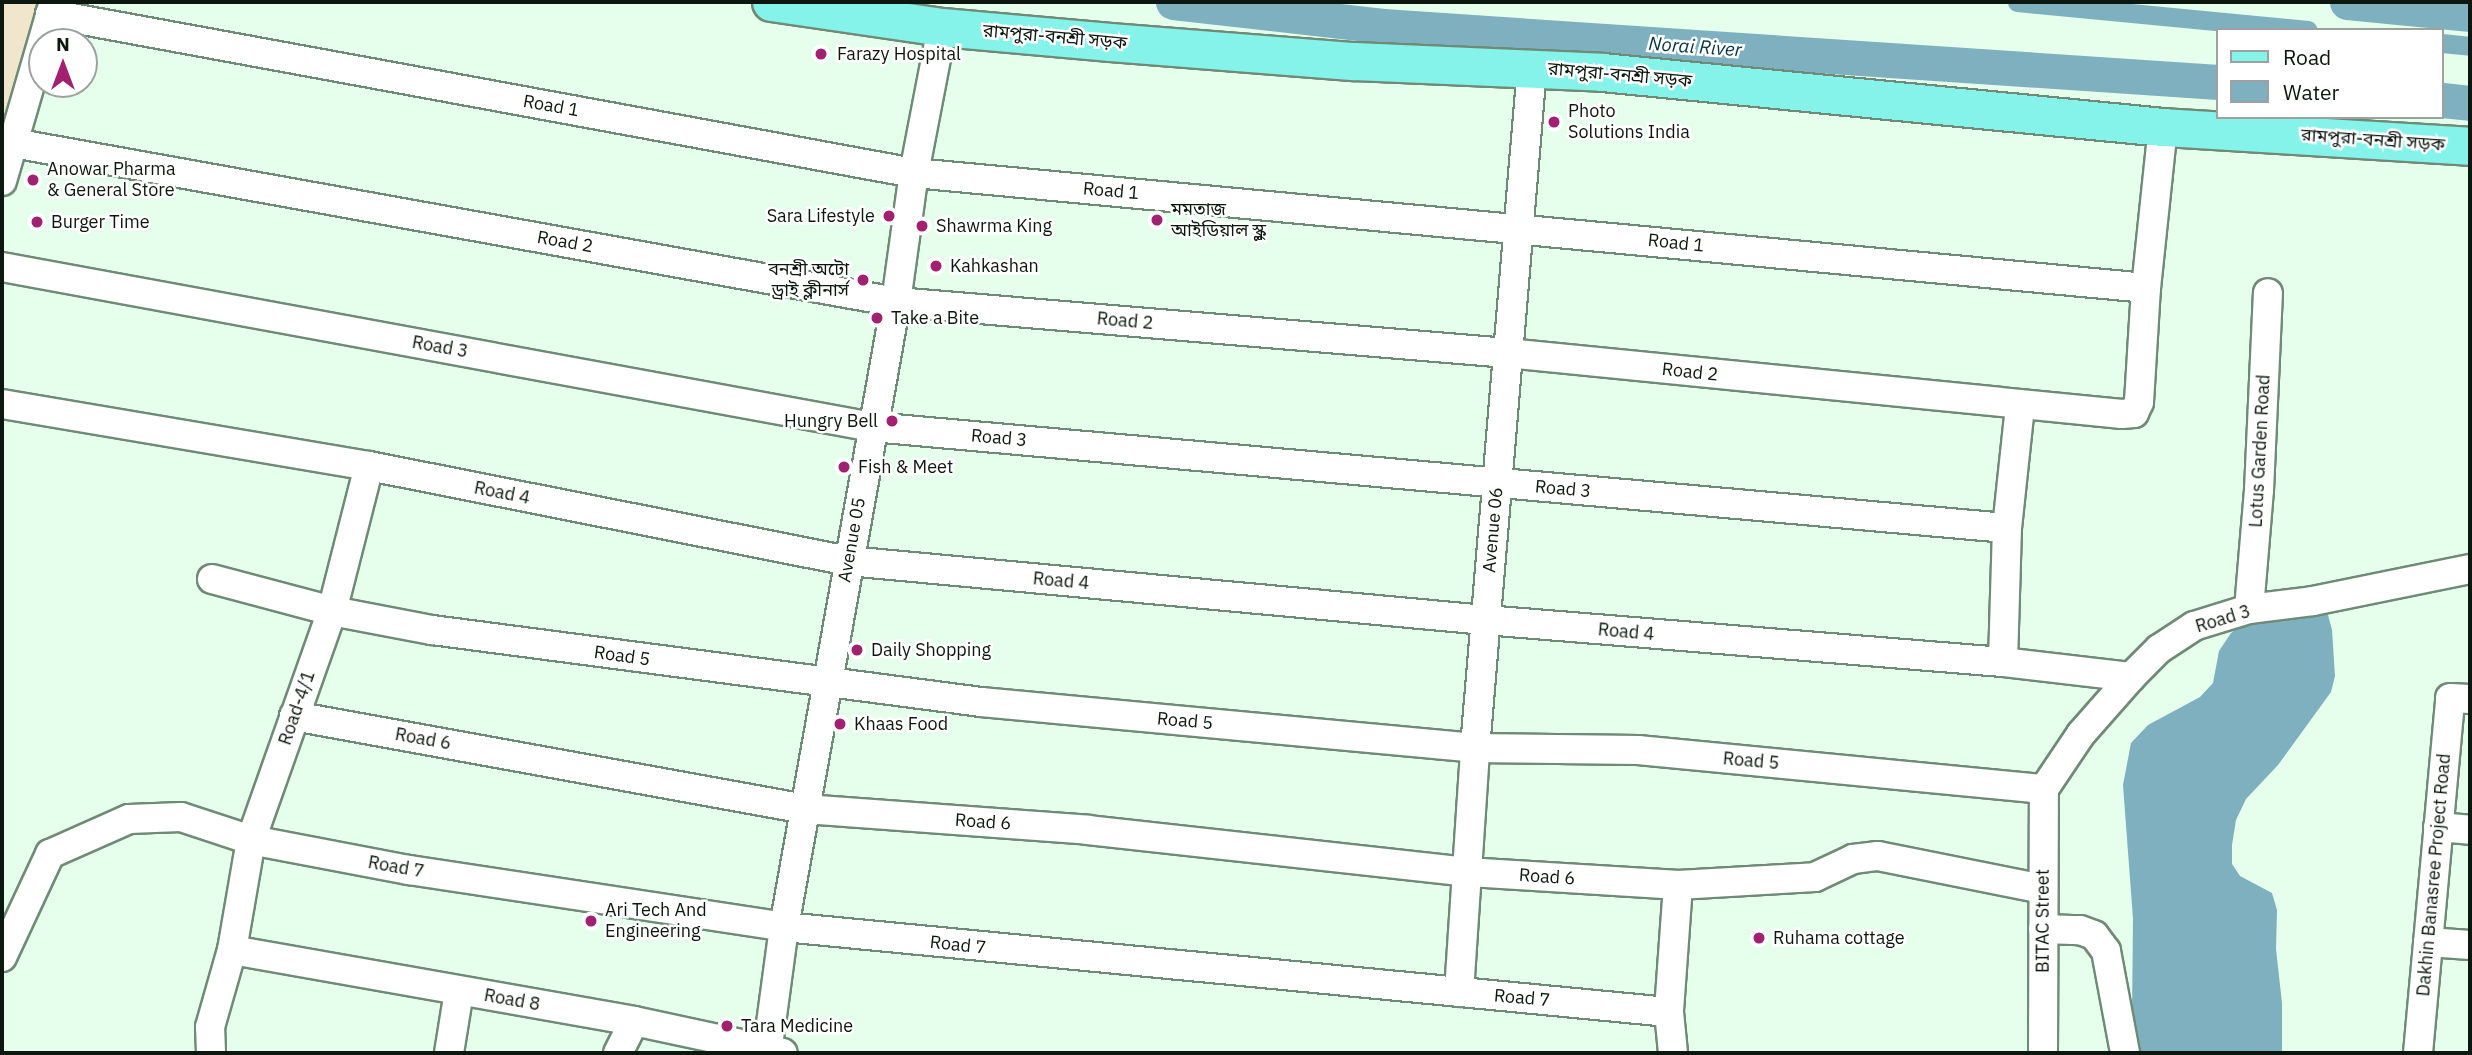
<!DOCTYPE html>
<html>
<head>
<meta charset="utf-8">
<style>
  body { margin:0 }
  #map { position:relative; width:2472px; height:1055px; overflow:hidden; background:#e6feec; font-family:"IBM Plex Sans","Noto Sans Bengali",sans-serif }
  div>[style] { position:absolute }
  .green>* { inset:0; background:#f1e6cc }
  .water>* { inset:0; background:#7fb0bf }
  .canal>* { height:19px; margin:-9.5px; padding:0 9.5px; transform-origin:9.5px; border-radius:9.5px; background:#7fb0bf }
  .river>* { height:35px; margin:-17.5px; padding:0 17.5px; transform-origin:17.5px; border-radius:17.5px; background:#7fb0bf }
  .roads { filter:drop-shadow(2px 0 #6f8a76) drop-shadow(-2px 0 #6f8a76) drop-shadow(0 2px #6f8a76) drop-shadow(0 -2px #6f8a76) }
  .minor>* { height:28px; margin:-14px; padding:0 14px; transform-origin:14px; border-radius:14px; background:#fff }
  .major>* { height:37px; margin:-18.5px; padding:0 18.5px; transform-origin:18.5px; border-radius:18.5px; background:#85f3ea }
  .dots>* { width:19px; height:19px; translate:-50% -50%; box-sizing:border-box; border:4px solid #fff; border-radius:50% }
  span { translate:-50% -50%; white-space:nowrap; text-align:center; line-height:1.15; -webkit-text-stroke:5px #fff; paint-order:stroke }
  .street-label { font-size:18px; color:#0c170f }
  .poi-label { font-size:18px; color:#0c170f }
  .left { translate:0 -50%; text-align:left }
  .right { translate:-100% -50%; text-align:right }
  .water-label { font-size:19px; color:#03333f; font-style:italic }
  .frame { position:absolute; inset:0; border:4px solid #0c170f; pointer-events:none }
  .legend { position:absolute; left:2216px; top:28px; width:228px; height:91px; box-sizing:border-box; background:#fff; border:2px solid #9ea29f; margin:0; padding:9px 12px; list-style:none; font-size:21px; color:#0c170f }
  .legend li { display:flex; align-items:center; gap:14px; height:35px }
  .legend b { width:35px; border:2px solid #9ea29f }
  .north { position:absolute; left:28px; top:28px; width:70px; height:70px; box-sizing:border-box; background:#fff; border:2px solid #9ea29f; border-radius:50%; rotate:0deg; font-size:19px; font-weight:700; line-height:28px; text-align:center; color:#0c170f }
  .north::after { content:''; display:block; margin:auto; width:24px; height:32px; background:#a22070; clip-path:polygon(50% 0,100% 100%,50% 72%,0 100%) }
</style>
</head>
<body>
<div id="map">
  <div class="green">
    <i style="clip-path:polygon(2px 2px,44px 2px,2px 136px)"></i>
  </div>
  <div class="water">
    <i style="clip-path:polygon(2316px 611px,2328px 615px,2332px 630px,2335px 676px,2331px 692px,2278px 765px,2246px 799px,2236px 820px,2232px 845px,2232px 864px,2240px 876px,2272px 893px,2277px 910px,2276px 949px,2282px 1003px,2282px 1053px,2140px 1053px,2132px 1014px,2133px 919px,2123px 785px,2131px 743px,2148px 725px,2200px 697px,2213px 683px,2219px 651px,2231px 633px,2249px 619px)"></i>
  </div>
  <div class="canal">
    <i style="left:2017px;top:2px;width:292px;rotate:5.5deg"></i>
    <i style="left:2442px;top:43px;width:28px;rotate:6deg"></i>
  </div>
  <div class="river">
    <i style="left:1173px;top:2px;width:211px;rotate:6.5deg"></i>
    <i style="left:1383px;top:26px;width:837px;rotate:3.84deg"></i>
    <i style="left:2347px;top:2px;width:124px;rotate:5.6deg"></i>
    <i style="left:2442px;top:100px;width:28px;rotate:6deg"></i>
  </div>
  <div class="roads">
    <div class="minor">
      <i style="left:50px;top:14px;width:879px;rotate:10.43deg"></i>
      <i style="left:914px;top:173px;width:1237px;rotate:5.33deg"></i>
      <i style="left:2146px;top:288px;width:162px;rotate:-84deg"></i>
      <i style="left:2px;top:141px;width:908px;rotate:10.21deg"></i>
      <i style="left:896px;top:302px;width:613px;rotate:4.77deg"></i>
      <i style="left:1507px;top:353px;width:618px;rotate:5.66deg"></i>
      <i style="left:2122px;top:414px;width:12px;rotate:-5deg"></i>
      <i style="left:2134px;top:413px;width:12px;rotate:-66deg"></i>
      <i style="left:2139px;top:402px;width:114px;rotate:-86.5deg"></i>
      <i style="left:2px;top:181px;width:186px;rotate:-73.8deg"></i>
      <i style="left:2px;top:267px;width:885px;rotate:10.42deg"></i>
      <i style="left:872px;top:427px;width:1139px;rotate:5.09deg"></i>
      <i style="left:2px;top:404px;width:372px;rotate:9.6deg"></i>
      <i style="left:369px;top:466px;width:488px;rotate:11.2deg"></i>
      <i style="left:848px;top:561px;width:640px;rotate:5.29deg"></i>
      <i style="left:1485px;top:620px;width:520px;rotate:4.64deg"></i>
      <i style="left:2003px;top:662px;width:129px;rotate:6.7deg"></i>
      <i style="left:369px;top:466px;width:150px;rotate:104.3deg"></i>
      <i style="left:332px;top:611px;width:243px;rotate:109.5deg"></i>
      <i style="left:251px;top:840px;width:112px;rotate:99.8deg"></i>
      <i style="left:232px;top:950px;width:408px;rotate:10deg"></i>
      <i style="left:634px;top:1021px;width:152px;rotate:12.1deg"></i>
      <i style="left:212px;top:579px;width:124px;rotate:14.9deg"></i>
      <i style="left:332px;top:611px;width:102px;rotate:10.8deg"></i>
      <i style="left:432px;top:630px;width:554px;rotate:7.47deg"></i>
      <i style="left:981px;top:702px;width:496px;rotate:5.3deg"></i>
      <i style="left:1475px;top:748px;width:163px;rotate:0.7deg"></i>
      <i style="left:1638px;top:750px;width:408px;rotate:5.5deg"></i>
      <i style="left:2249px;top:609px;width:119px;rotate:-85.2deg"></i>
      <i style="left:2259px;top:490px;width:197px;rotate:-87.4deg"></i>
      <i style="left:2003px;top:662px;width:134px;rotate:-88.3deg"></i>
      <i style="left:2007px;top:528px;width:123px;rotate:-83.9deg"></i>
      <i style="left:294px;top:716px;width:519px;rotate:10.31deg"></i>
      <i style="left:805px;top:809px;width:284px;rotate:4.2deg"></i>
      <i style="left:1088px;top:830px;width:381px;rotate:6.3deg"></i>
      <i style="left:1467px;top:872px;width:211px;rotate:3.5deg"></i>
      <i style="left:1678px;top:885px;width:127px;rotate:94.1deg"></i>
      <i style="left:1669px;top:1012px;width:41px;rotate:84.4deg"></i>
      <i style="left:2044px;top:789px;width:66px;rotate:-56.1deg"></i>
      <i style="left:2081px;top:734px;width:76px;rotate:-48.7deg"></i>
      <i style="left:2131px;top:677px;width:40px;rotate:-45deg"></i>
      <i style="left:2159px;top:649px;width:42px;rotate:-33.3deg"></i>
      <i style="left:2194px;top:626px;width:58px;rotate:-17.2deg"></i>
      <i style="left:2249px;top:609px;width:64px;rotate:-7.1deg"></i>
      <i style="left:2313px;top:601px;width:160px;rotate:-11.5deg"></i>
      <i style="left:2438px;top:827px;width:32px;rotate:5deg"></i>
      <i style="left:1678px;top:885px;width:137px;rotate:-3.3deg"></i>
      <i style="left:1815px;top:877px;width:42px;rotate:-25.3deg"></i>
      <i style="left:1853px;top:859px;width:25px;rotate:-7deg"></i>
      <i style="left:1878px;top:856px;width:168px;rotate:11.3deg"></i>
      <i style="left:2043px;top:929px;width:37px;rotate:2deg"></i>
      <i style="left:2080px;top:930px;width:15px;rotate:20deg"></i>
      <i style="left:2094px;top:935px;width:20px;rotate:53deg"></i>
      <i style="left:2106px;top:951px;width:104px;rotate:79.4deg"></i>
      <i style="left:2428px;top:942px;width:42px;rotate:4.1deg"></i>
      <i style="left:2px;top:957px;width:114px;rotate:-65deg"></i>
      <i style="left:50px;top:854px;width:86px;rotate:-23.9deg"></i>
      <i style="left:129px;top:819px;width:52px;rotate:-2.2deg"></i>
      <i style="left:181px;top:817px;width:74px;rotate:18.2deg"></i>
      <i style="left:251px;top:840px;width:161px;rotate:10.8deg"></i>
      <i style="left:409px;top:870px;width:379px;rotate:8.6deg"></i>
      <i style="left:784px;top:927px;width:889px;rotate:5.49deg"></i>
      <i style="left:1459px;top:992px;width:245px;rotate:-86.2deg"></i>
      <i style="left:1475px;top:748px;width:682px;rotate:-85.21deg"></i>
      <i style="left:211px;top:1053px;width:26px;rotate:-92deg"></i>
      <i style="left:210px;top:1027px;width:80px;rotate:-74.1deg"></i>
      <i style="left:449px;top:1053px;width:63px;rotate:-80.8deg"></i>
      <i style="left:618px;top:1053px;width:36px;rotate:-63deg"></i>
      <i style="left:767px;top:1053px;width:127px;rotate:-82.3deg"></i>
      <i style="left:784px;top:927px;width:635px;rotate:-79.84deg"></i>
      <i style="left:896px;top:302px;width:130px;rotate:-82.1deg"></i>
      <i style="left:914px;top:173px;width:149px;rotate:-79.1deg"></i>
      <i style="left:2043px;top:1053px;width:264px;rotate:-89.8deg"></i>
      <i style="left:2418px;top:1053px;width:356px;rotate:-84.8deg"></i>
      <i style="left:2450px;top:698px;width:20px;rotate:3deg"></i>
    </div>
    <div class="major">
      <i style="left:771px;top:2px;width:173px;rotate:8.3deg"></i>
      <i style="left:942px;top:27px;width:169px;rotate:5.1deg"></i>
      <i style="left:1110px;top:42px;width:245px;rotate:4.5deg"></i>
      <i style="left:1354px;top:61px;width:248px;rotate:2.5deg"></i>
      <i style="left:1602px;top:72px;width:564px;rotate:5.6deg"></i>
      <i style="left:2163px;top:127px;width:308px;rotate:3.5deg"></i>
    </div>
  </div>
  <div class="dots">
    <i style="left:821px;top:54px;background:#a22070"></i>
    <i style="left:1554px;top:122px;background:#a22070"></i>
    <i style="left:33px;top:180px;background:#a22070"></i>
    <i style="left:889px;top:216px;background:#a22070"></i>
    <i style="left:1157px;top:220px;background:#a22070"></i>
    <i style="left:37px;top:222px;background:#a22070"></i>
    <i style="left:922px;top:226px;background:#a22070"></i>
    <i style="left:936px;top:266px;background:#a22070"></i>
    <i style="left:863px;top:280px;background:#a22070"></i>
    <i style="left:877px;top:318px;background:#a22070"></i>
    <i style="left:892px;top:421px;background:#a22070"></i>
    <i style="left:844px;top:467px;background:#a22070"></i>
    <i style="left:857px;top:650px;background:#a22070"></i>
    <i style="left:840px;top:724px;background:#a22070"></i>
    <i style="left:591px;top:921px;background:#a22070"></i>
    <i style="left:1759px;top:938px;background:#a22070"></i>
    <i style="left:727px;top:1026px;background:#a22070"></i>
  </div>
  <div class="street-label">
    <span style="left:1055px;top:37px;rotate:5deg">রামপুরা-বনশ্রী সড়ক</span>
    <span style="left:1620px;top:75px;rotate:5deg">রামপুরা-বনশ্রী সড়ক</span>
    <span style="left:551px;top:106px;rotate:10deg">Road 1</span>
    <span style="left:2373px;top:140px;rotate:4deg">রামপুরা-বনশ্রী সড়ক</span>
    <span style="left:1111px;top:191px;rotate:5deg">Road 1</span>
    <span style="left:565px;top:242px;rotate:10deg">Road 2</span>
    <span style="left:1676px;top:243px;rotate:6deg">Road 1</span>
    <span style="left:1125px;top:321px;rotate:5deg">Road 2</span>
    <span style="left:440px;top:347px;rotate:10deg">Road 3</span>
    <span style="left:1690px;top:372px;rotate:6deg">Road 2</span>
    <span style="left:999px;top:438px;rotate:5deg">Road 3</span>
    <span style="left:2260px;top:451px;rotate:-87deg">Lotus Garden Road</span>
    <span style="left:1563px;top:489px;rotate:5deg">Road 3</span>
    <span style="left:502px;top:493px;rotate:11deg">Road 4</span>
    <span style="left:1493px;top:530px;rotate:-85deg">Avenue 06</span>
    <span style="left:852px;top:540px;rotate:-80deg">Avenue 05</span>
    <span style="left:1061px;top:581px;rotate:5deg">Road 4</span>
    <span style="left:2223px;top:619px;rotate:-17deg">Road 3</span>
    <span style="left:1626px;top:632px;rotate:5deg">Road 4</span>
    <span style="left:622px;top:656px;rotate:8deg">Road 5</span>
    <span style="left:297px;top:708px;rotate:-71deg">Road-4/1</span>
    <span style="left:1185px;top:721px;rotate:5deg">Road 5</span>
    <span style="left:423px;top:739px;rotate:10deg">Road 6</span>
    <span style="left:1751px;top:761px;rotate:5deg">Road 5</span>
    <span style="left:983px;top:822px;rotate:4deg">Road 6</span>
    <span style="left:396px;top:867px;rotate:10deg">Road 7</span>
    <span style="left:2434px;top:875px;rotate:-85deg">Dakhin Banasree Project Road</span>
    <span style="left:1547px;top:877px;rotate:4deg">Road 6</span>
    <span style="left:2043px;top:921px;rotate:-90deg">BITAC Street</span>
    <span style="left:958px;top:945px;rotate:6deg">Road 7</span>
    <span style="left:1522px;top:998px;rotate:5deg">Road 7</span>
    <span style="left:512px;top:1000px;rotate:10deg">Road 8</span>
  </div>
  <div class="poi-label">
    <span class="left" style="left:837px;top:54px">Farazy Hospital</span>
    <span class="left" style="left:1568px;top:122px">Photo<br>Solutions India</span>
    <span class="left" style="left:47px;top:180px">Anowar Pharma<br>&amp; General Store</span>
    <span class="left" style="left:1171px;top:220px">মমতাজ<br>আইডিয়াল স্কুল</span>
    <span class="right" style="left:875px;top:216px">Sara Lifestyle</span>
    <span class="left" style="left:51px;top:222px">Burger Time</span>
    <span class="left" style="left:936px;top:226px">Shawrma King</span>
    <span class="left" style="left:950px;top:266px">Kahkashan</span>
    <span class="right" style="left:849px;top:280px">বনশ্রী অটো<br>ড্রাই ক্লীনার্স</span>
    <span class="left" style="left:891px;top:318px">Take a Bite</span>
    <span class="right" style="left:878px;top:421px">Hungry Bell</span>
    <span class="left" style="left:858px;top:467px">Fish &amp; Meet</span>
    <span class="left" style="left:871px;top:650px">Daily Shopping</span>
    <span class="left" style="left:854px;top:724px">Khaas Food</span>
    <span class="left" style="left:605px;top:921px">Ari Tech And<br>Engineering</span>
    <span class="left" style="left:1773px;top:938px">Ruhama cottage</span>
    <span class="left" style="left:741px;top:1026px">Tara Medicine</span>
  </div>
  <div class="water-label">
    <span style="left:1695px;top:47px;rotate:4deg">Norai River</span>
  </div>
  <div class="frame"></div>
  <ul class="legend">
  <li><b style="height:9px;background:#85f3ea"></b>Road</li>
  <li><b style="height:19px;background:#7fb0bf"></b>Water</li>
  </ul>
  <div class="north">N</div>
</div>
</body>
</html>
